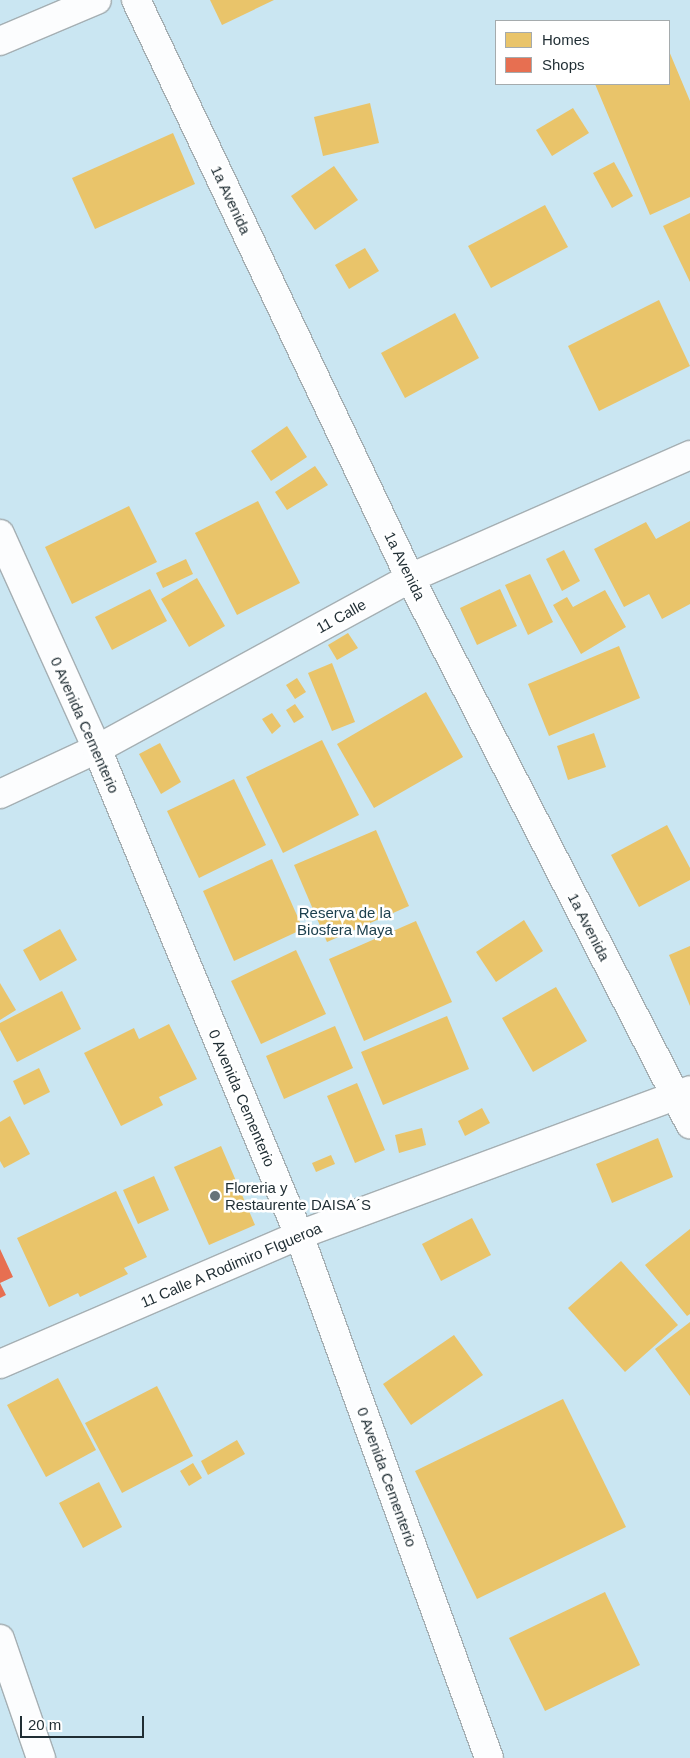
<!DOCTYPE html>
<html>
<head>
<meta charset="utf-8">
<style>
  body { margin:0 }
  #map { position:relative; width:690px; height:1758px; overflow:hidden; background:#ecf4f7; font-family:Arial,sans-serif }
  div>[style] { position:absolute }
  .green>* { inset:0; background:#cae6f2 }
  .homes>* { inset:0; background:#e9c46a }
  .shops>* { inset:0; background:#e76f51 }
  .roads { filter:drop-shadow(1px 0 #a5afb3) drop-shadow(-1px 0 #a5afb3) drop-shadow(0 1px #a5afb3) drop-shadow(0 -1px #a5afb3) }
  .minor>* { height:28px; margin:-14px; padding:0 14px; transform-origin:14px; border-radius:14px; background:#fcfdfe }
  .tertiary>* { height:28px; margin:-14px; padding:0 14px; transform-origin:14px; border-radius:14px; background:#fcfdfe }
  .dots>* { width:14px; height:14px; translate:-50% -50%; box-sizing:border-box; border:2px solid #fff; border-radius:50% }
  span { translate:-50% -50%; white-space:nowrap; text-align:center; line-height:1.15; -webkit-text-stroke:5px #fff; paint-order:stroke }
  .street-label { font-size:15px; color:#1f2d33 }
  .park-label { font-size:15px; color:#1d404e }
  .poi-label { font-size:15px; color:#1f2d33 }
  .left { translate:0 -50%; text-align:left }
  .legend { position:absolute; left:495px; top:20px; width:175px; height:65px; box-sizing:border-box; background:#fff; border:1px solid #a5abad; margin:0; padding:6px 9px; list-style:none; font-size:15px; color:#1f2d33 }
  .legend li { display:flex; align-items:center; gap:10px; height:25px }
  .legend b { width:25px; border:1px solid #a5abad }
  .scale { position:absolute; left:20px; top:1716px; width:124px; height:22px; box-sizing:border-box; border:2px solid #1f2d33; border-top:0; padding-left:6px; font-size:15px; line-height:18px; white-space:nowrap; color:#1f2d33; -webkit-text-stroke:4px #fff; paint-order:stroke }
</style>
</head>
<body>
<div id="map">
  <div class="green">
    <i style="clip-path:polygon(evenodd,0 0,690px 0,690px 1758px,0 1758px,0 0,496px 21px,669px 21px,669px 84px,496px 84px,496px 21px)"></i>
  </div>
  <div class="homes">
    <i style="clip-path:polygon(210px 0,274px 0,222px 25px)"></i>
    <i style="clip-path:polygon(669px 51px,690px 101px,690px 197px,650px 215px,595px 84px,669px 84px)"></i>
    <i style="clip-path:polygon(370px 103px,379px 143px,323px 156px,314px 117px)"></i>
    <i style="clip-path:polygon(573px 108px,589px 133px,552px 156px,536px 130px)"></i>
    <i style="clip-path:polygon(173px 133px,195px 184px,95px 229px,72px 178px)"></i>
    <i style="clip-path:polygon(614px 162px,633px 196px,612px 208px,593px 173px)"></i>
    <i style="clip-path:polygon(334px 166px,358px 200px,315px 230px,291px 196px)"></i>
    <i style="clip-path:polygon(545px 205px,568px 247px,491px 288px,468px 246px)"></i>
    <i style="clip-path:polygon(690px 213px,690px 282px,663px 226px)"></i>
    <i style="clip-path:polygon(365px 248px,379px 271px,349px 289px,335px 265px)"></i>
    <i style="clip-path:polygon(659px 300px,690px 366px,599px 411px,568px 346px)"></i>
    <i style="clip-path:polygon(455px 313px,479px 358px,405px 398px,381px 353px)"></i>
    <i style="clip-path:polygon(287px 426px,307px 457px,271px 481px,251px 451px)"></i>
    <i style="clip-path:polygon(315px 466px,328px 485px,287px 510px,275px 492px)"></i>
    <i style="clip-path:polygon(258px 501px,300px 583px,237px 615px,195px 533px)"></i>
    <i style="clip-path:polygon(129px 506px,157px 562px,72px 604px,45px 547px)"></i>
    <i style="clip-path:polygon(690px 521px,690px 604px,662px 619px,649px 594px,624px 607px,594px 549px,646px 522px,656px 539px)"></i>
    <i style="clip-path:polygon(564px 550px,580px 581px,562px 591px,546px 559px)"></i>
    <i style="clip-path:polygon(186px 559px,193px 574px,163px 588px,156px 573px)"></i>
    <i style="clip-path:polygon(530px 574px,553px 622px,528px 635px,505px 585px)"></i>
    <i style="clip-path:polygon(197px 578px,225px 626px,189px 647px,161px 599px)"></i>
    <i style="clip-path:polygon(150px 589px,167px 621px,112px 650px,95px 617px)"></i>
    <i style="clip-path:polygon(500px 589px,517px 626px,477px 645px,460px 608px)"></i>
    <i style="clip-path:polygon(605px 590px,626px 627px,581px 654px,553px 605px,567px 597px,573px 607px)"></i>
    <i style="clip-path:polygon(348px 633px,358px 648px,337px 660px,328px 645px)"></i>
    <i style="clip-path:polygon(619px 646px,640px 698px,549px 736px,528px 684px)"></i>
    <i style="clip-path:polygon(332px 663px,355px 722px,332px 731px,308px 673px)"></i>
    <i style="clip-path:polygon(297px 678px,306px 692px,295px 699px,286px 685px)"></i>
    <i style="clip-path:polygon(426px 692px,463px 757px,374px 808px,337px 744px)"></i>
    <i style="clip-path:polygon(295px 704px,304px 717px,294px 723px,286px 710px)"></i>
    <i style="clip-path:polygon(272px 713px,281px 726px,272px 734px,262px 719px)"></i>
    <i style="clip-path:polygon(594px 733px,606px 767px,568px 780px,557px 746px)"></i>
    <i style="clip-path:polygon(322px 740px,359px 815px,283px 853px,246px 777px)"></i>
    <i style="clip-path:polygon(160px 743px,181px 782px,161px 794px,139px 754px)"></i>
    <i style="clip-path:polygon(234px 779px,266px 845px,199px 878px,167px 811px)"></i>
    <i style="clip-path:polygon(667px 825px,690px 868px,690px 880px,639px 907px,611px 855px)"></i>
    <i style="clip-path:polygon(376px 830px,409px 906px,327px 942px,294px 865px)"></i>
    <i style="clip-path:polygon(272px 859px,303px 929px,234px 961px,203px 891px)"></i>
    <i style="clip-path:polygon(524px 920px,543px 951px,496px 982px,476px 952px)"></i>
    <i style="clip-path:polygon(416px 921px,452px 1002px,364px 1041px,329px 959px)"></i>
    <i style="clip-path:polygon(60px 929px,77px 960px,40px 981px,23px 950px)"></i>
    <i style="clip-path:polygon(690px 946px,690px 1006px,669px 955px)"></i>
    <i style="clip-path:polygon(296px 950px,326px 1014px,261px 1044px,231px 981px)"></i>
    <i style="clip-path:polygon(0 983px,16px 1010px,0 1020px)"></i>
    <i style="clip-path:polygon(556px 987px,587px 1041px,533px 1072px,502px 1018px)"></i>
    <i style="clip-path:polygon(62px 991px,81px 1029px,17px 1062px,0 1030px,0 1023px)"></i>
    <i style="clip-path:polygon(447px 1016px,469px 1069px,383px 1105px,361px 1052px)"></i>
    <i style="clip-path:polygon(169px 1024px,197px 1079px,159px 1097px,163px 1105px,121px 1126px,84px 1053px,134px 1028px,139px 1039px)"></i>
    <i style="clip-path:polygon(335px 1026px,353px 1068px,284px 1099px,266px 1056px)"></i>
    <i style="clip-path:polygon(39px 1068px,50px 1092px,24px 1105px,13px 1081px)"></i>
    <i style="clip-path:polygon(357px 1083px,385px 1150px,355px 1163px,327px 1096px)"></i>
    <i style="clip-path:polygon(482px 1108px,490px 1123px,465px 1136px,458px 1121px)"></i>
    <i style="clip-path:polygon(10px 1116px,30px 1154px,4px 1168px,0 1161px,0 1122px)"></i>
    <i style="clip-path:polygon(422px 1128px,426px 1145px,399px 1153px,395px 1135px)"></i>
    <i style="clip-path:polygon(658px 1138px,673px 1177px,612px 1203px,596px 1164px)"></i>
    <i style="clip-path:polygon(221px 1146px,255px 1225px,209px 1245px,174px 1167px)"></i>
    <i style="clip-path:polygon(331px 1155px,335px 1164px,316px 1172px,312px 1163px)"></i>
    <i style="clip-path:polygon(154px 1176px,169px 1210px,138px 1224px,123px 1190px)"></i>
    <i style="clip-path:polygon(116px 1191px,147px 1257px,124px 1268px,128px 1274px,80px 1297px,78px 1293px,49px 1307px,17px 1238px)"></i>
    <i style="clip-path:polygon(472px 1218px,491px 1255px,441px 1281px,422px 1244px)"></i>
    <i style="clip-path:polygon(690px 1229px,690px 1314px,687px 1316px,645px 1265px)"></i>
    <i style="clip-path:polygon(621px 1261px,678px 1325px,625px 1372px,568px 1308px)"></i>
    <i style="clip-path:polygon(690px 1322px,690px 1396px,655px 1349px)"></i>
    <i style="clip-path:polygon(454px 1335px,483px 1375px,411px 1425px,383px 1384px)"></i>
    <i style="clip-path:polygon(58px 1378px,96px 1450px,46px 1477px,7px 1405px)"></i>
    <i style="clip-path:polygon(157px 1386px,193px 1456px,122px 1493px,85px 1423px)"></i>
    <i style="clip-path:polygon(563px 1399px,626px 1527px,477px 1599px,415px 1471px)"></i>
    <i style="clip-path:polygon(237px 1440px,245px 1454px,208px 1475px,201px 1461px)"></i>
    <i style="clip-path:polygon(193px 1463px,202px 1478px,189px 1486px,180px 1471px)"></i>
    <i style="clip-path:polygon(99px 1482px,122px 1527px,83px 1548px,59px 1503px)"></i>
    <i style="clip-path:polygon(605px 1592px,640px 1665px,545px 1711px,509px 1638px)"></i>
  </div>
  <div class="shops">
    <i style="clip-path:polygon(0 1249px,13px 1277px,0 1283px,6px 1295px,0 1298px)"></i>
  </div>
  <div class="roads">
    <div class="minor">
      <i style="left:136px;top:0;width:640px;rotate:64.64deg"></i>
      <i style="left:410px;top:578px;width:614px;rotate:62.85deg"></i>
      <i style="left:0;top:41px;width:105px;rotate:-22.9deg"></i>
      <i style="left:0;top:534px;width:236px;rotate:65.7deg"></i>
      <i style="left:97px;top:749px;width:526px;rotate:67.43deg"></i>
      <i style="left:299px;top:1235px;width:556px;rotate:70.03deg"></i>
      <i style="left:0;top:794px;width:107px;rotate:-24.9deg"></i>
      <i style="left:97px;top:749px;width:357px;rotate:-28.6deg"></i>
      <i style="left:410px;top:578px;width:306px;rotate:-23.7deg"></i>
      <i style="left:0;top:1364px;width:326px;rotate:-23.3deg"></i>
      <i style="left:299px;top:1235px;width:417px;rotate:-20.3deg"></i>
    </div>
    <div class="tertiary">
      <i style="left:0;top:1639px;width:126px;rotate:71deg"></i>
    </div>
  </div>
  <div class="dots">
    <i style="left:215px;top:1196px;background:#677378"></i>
  </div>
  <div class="street-label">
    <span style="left:231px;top:200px;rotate:65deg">1a Avenida</span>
    <span style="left:405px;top:566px;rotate:64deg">1a Avenida</span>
    <span style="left:341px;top:616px;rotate:-29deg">11 Calle</span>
    <span style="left:85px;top:725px;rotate:66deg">0 Avenida Cementerio</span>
    <span style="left:589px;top:927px;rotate:63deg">1a Avenida</span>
    <span style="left:242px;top:1098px;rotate:67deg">0 Avenida Cementerio</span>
    <span style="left:231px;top:1265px;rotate:-23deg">11 Calle A Rodimiro FIgueroa</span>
    <span style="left:387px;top:1477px;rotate:70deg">0 Avenida Cementerio</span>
  </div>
  <div class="park-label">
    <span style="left:345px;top:921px">Reserva de la<br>Biosfera Maya</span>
  </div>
  <div class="poi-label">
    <span class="left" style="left:225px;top:1196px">Floreria y<br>Restaurente DAISA´S</span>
  </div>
  <ul class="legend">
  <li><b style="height:14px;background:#e9c46a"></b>Homes</li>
  <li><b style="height:14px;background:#e76f51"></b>Shops</li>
  </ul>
  <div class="scale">20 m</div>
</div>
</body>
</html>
